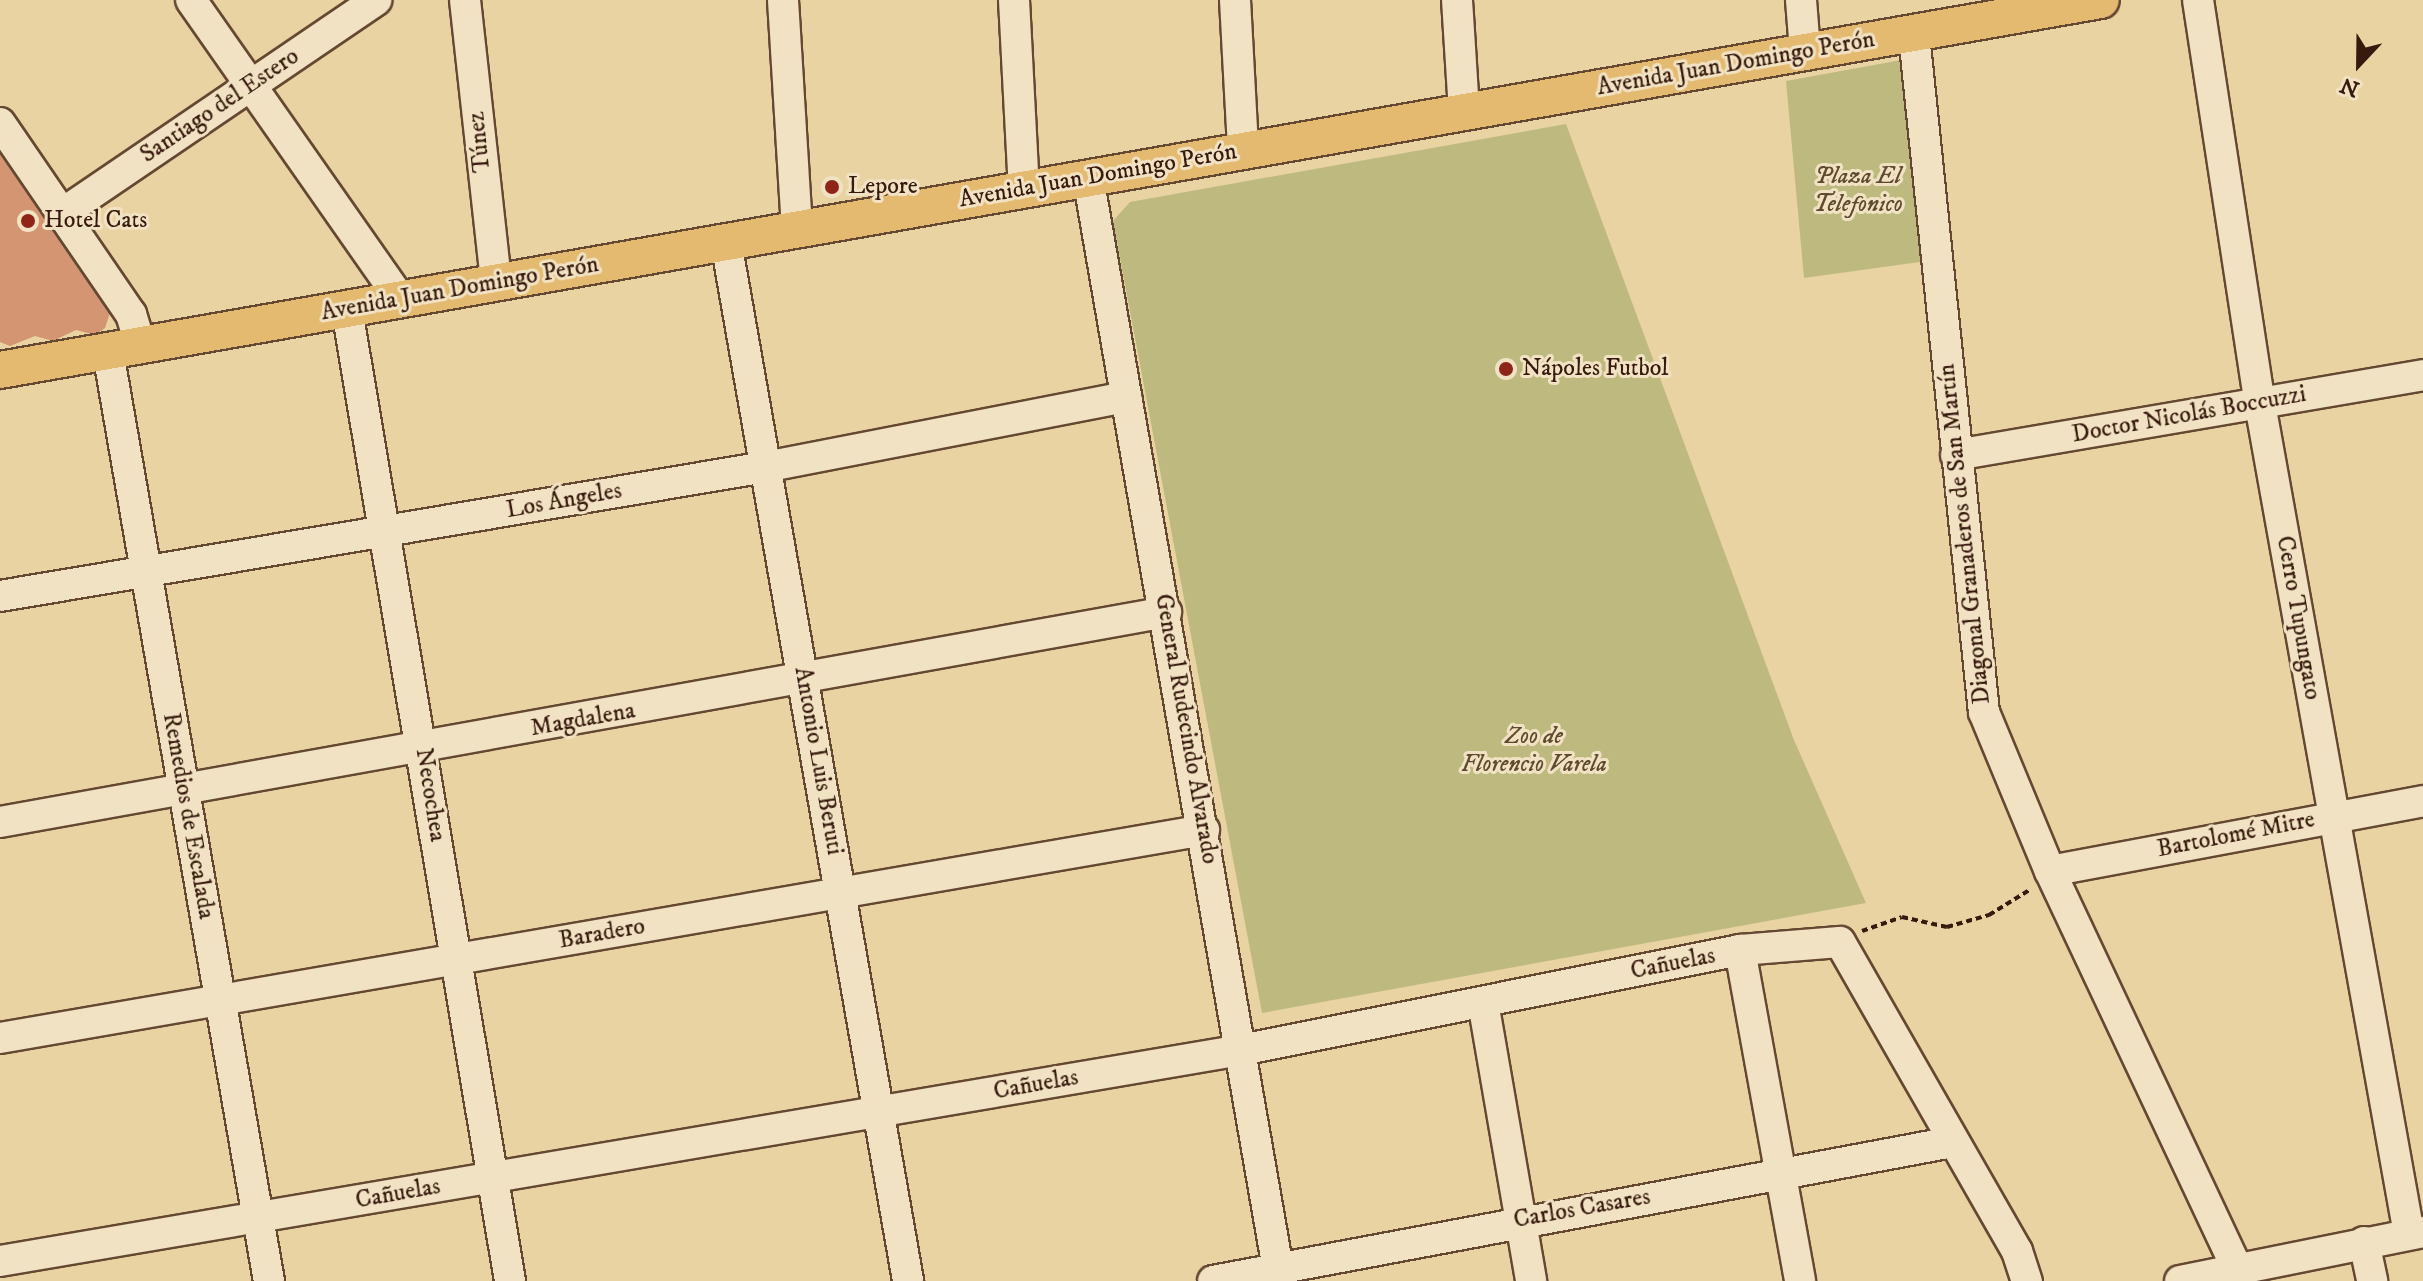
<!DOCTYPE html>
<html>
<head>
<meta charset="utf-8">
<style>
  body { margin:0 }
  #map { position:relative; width:2423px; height:1281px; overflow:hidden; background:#e9d3a2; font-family:"IM FELL DW Pica",serif }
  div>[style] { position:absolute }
  .green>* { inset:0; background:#beba7f }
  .building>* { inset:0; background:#d49573 }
  .path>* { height:4px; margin-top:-2px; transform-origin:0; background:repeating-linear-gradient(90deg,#371a0d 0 6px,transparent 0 10px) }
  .roads { filter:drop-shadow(2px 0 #644832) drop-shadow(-2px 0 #644832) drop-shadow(0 2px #644832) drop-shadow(0 -2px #644832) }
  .minor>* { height:30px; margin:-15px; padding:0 15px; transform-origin:15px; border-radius:15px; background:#f1e2c3 }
  .major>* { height:36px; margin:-18px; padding:0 18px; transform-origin:18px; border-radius:18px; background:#e4ba71 }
  .dots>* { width:22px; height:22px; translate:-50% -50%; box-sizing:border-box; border:4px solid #f1e2c3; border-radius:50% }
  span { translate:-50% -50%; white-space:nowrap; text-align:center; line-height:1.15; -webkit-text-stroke:6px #f1e2c3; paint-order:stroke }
  .street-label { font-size:24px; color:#371a0d }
  .park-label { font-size:24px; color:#604a2f; font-style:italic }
  .poi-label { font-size:24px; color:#371a0d }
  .left { translate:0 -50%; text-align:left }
  .north { position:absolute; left:2319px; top:24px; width:80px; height:80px; -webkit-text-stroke:6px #f1e2c3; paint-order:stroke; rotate:202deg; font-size:22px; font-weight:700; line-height:32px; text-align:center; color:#371a0d }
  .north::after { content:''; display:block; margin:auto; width:28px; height:36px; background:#371a0d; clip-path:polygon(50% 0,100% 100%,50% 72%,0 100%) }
</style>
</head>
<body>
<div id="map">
  <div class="green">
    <i style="clip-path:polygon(1907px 59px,1927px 261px,1804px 278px,1786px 81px)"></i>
    <i style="clip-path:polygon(1566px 124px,1794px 740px,1866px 903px,1262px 1013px,1113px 221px,1130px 202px)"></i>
  </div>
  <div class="building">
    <i style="clip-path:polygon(0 140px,113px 303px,105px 328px,95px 335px,76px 330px,53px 341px,35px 336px,10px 346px,0 342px)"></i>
  </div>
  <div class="path">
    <i style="left:1862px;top:931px;width:42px;rotate:-19.3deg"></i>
    <i style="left:1902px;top:917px;width:46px;rotate:12.5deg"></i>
    <i style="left:1947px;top:927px;width:44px;rotate:-15.9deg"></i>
    <i style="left:1989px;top:915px;width:49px;rotate:-31.8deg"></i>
  </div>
  <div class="roads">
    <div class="minor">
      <i style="left:191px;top:0;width:366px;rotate:55deg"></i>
      <i style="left:465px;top:0;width:285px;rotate:83.7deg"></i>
      <i style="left:783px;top:0;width:228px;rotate:86.5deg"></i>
      <i style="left:1014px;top:0;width:188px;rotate:87deg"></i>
      <i style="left:1235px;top:0;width:150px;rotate:86.9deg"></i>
      <i style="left:1457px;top:0;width:112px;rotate:86.4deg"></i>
      <i style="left:1801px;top:0;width:51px;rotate:85.5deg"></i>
      <i style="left:2198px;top:0;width:409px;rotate:81.3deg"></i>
      <i style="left:2260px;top:404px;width:843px;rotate:79.82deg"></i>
      <i style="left:1914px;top:35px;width:681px;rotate:84.1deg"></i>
      <i style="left:1984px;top:712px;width:172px;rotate:67.5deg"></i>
      <i style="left:2050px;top:871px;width:440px;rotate:64.8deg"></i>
      <i style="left:0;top:123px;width:232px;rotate:55.6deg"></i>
      <i style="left:131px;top:314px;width:34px;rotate:73deg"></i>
      <i style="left:1088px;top:177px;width:1121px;rotate:80.13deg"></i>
      <i style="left:63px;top:213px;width:379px;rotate:-34.2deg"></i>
      <i style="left:726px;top:242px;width:1055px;rotate:80.06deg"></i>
      <i style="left:347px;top:310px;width:985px;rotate:80.47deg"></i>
      <i style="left:108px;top:352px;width:943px;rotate:80.17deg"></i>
      <i style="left:1956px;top:455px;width:474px;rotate:-9.7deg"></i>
      <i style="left:0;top:596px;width:776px;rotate:-9.57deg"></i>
      <i style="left:765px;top:467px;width:368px;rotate:-11deg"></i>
      <i style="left:0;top:822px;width:1185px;rotate:-10.21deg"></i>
      <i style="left:2050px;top:871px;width:380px;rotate:-10.6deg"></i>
      <i style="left:1740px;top:950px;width:336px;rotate:79.7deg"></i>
      <i style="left:1483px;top:1002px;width:283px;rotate:80.2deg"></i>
      <i style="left:0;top:1038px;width:1222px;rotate:-9.8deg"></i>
      <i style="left:2364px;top:1242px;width:40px;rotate:78deg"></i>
      <i style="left:0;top:1261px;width:1259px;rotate:-9.65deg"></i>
      <i style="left:1241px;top:1050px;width:509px;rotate:-11.33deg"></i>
      <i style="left:1740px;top:950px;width:100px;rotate:-4.6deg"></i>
      <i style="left:1840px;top:942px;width:356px;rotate:60.2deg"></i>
      <i style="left:2017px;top:1251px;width:32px;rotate:72deg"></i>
      <i style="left:1213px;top:1281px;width:752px;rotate:-10.65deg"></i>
      <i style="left:2180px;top:1281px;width:248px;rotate:-11.4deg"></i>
    </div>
    <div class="major">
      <i style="left:0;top:370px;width:2133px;rotate:-9.99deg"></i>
    </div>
  </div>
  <div class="dots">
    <i style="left:832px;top:187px;background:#8f2418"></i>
    <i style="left:28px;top:221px;background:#8f2418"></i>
    <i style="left:1506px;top:369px;background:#8f2418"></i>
  </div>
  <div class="street-label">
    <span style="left:1736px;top:64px;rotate:-10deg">Avenida Juan Domingo Perón</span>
    <span style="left:220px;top:106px;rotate:-34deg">Santiago del Estero</span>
    <span style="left:480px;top:142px;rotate:-96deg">Túnez</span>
    <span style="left:1098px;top:176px;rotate:-10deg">Avenida Juan Domingo Perón</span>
    <span style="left:460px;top:289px;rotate:-10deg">Avenida Juan Domingo Perón</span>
    <span style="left:2189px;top:415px;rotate:-10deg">Doctor Nicolás Boccuzzi</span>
    <span style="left:564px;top:501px;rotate:-10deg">Los Ángeles</span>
    <span style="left:1965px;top:534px;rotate:-96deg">Diagonal Granaderos de San Martín</span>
    <span style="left:2298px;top:618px;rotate:80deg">Cerro Tupungato</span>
    <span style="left:583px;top:720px;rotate:-10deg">Magdalena</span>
    <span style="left:1186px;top:729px;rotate:80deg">General Rudecindo Alvarado</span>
    <span style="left:818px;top:761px;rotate:80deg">Antonio Luis Beruti</span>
    <span style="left:430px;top:795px;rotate:81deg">Necochea</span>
    <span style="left:188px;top:816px;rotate:80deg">Remedios de Escalada</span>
    <span style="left:2236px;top:835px;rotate:-11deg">Bartolomé Mitre</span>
    <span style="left:602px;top:934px;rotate:-10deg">Baradero</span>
    <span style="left:1673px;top:964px;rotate:-11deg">Cañuelas</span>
    <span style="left:1036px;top:1085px;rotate:-10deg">Cañuelas</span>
    <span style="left:398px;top:1194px;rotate:-10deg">Cañuelas</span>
    <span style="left:1582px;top:1209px;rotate:-10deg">Carlos Casares</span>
  </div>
  <div class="park-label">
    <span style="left:1858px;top:191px">Plaza El<br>Telefonico</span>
    <span style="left:1534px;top:751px">Zoo de<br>Florencio Varela</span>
  </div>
  <div class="poi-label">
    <span class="left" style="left:848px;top:187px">Lepore</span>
    <span class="left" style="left:44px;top:221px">Hotel Cats</span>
    <span class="left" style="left:1522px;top:369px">Nápoles Futbol</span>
  </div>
  <div class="north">N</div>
</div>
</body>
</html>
